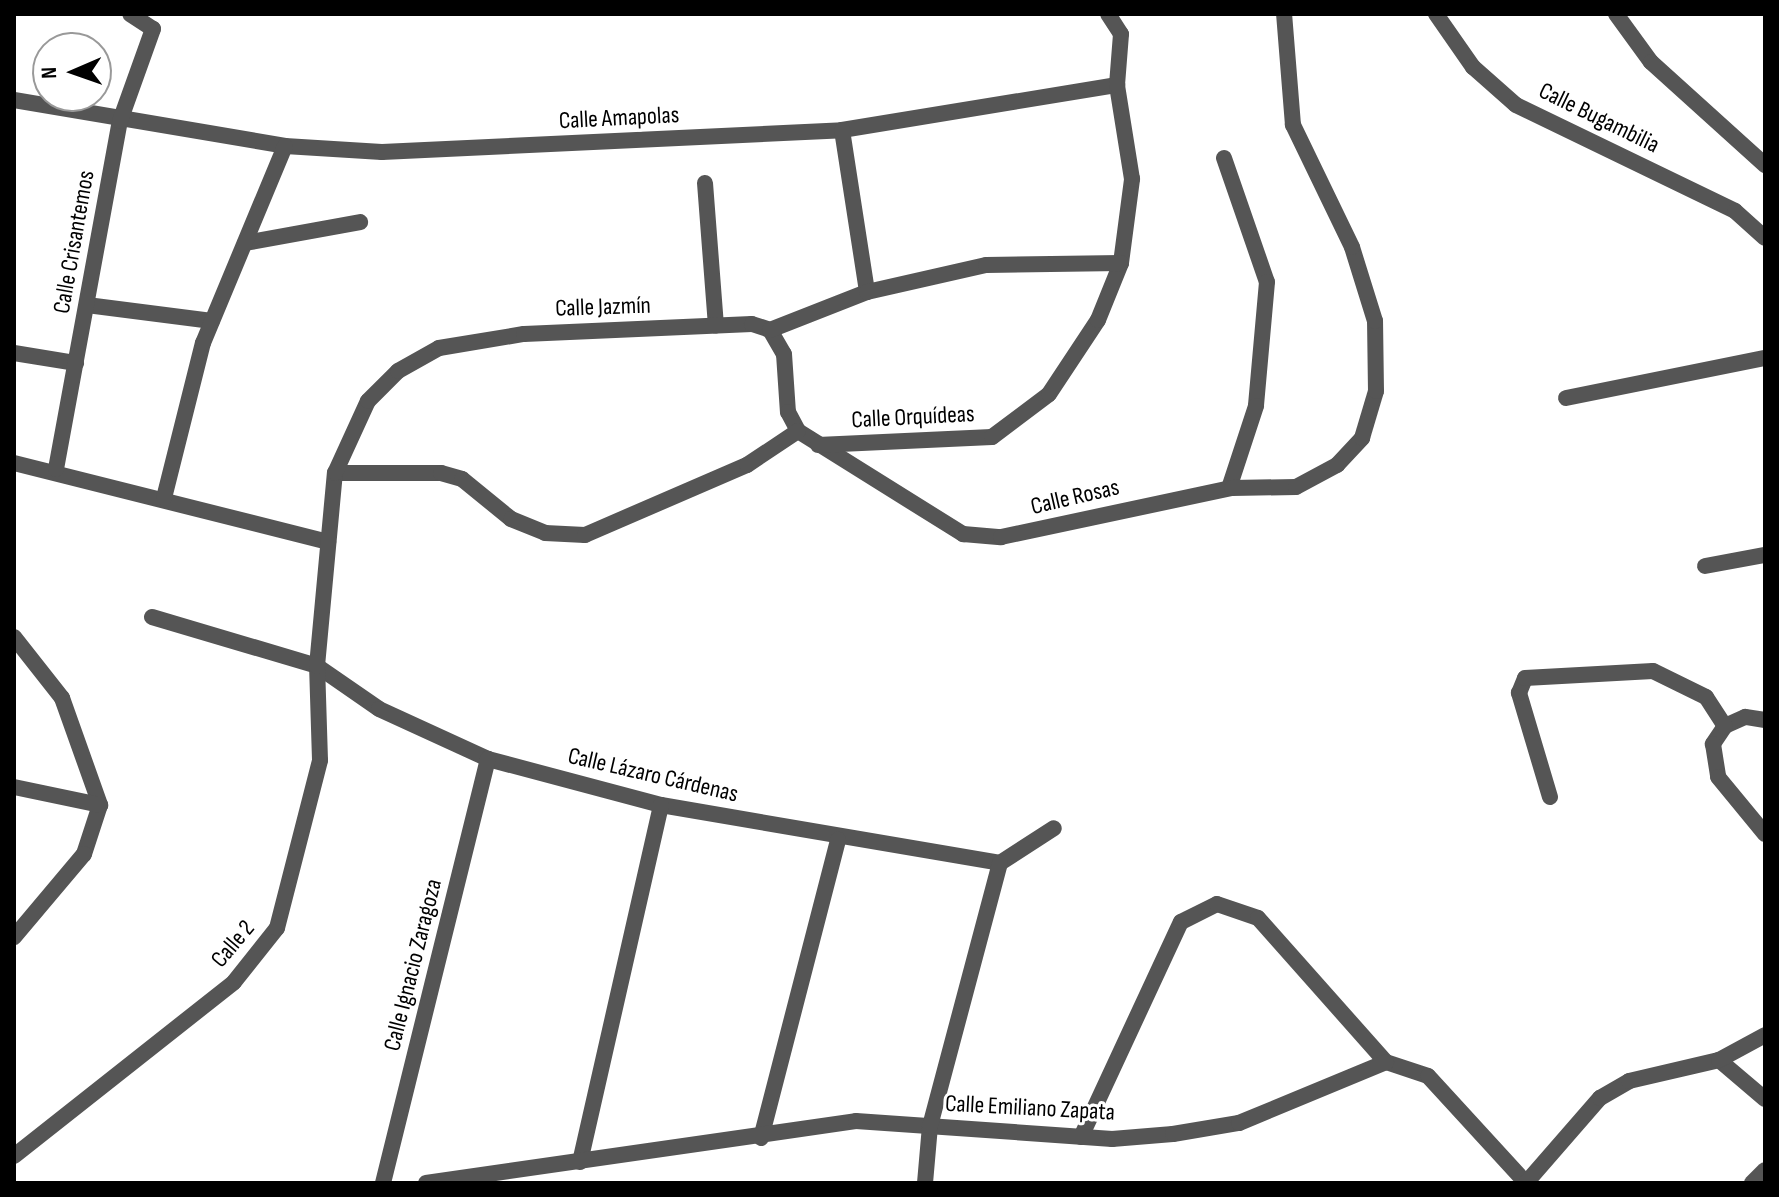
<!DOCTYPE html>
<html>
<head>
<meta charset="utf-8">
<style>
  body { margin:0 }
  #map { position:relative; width:1779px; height:1197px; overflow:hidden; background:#fff; font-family:"Sofia Sans Condensed",sans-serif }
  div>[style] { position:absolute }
  .street>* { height:16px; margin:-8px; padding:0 8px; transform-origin:8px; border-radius:8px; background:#555 }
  span { translate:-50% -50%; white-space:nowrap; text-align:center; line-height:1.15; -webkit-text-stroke:6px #fff; paint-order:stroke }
  .street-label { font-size:24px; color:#000 }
  .frame { position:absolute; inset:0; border:16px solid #000; pointer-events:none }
  .north { position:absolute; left:32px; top:32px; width:80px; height:80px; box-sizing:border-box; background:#fff; border:2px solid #999; border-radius:50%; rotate:268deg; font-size:22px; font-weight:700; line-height:32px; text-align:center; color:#000 }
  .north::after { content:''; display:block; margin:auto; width:28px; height:36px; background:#000; clip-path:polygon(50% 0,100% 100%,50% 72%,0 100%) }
</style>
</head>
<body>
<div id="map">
  <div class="street">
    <i style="left:1436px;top:14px;width:65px;rotate:55.1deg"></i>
    <i style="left:1473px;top:67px;width:57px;rotate:41.5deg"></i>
    <i style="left:1516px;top:105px;width:243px;rotate:25.8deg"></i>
    <i style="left:1735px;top:211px;width:40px;rotate:42deg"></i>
    <i style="left:1616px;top:14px;width:59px;rotate:53.9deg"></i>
    <i style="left:1651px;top:62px;width:154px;rotate:42.1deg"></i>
    <i style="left:14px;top:100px;width:275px;rotate:9.6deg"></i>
    <i style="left:285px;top:146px;width:97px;rotate:3.5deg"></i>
    <i style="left:382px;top:152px;width:461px;rotate:-2.7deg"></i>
    <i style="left:842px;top:130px;width:279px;rotate:-9.3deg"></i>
    <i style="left:842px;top:130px;width:164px;rotate:81.2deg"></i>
    <i style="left:1224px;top:158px;width:131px;rotate:70.9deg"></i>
    <i style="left:1267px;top:282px;width:124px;rotate:95.1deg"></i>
    <i style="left:1256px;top:406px;width:86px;rotate:108.2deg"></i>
    <i style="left:705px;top:183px;width:143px;rotate:85.6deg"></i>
    <i style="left:245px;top:243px;width:117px;rotate:-10.3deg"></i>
    <i style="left:87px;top:305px;width:126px;rotate:7.3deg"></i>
    <i style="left:770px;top:330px;width:28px;rotate:60deg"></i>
    <i style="left:784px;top:354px;width:58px;rotate:86.1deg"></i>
    <i style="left:788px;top:412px;width:21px;rotate:62deg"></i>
    <i style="left:798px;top:431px;width:195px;rotate:32deg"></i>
    <i style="left:963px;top:534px;width:38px;rotate:5deg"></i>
    <i style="left:1001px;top:537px;width:236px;rotate:-12deg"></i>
    <i style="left:1232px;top:488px;width:64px;rotate:-0.9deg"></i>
    <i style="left:1296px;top:487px;width:47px;rotate:-28.2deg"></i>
    <i style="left:1337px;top:465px;width:37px;rotate:-47deg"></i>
    <i style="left:1362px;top:438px;width:49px;rotate:-73.4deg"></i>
    <i style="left:1376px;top:391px;width:70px;rotate:-90.8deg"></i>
    <i style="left:1375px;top:321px;width:77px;rotate:-107.3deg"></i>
    <i style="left:1352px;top:247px;width:136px;rotate:-115.8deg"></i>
    <i style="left:1293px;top:125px;width:111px;rotate:-94.6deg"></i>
    <i style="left:14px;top:353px;width:63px;rotate:9.2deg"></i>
    <i style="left:1566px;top:398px;width:203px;rotate:-11.4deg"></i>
    <i style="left:818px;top:445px;width:174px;rotate:-2.6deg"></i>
    <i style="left:992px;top:437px;width:71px;rotate:-37deg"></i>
    <i style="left:1049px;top:394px;width:89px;rotate:-56.5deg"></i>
    <i style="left:1098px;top:320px;width:61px;rotate:-68deg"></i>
    <i style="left:1121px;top:263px;width:85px;rotate:-82.5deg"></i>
    <i style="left:1132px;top:179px;width:95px;rotate:-99.1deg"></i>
    <i style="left:1117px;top:85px;width:51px;rotate:-85.5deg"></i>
    <i style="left:1121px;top:34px;width:24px;rotate:-123deg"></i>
    <i style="left:14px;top:463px;width:324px;rotate:14.1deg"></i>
    <i style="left:56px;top:469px;width:354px;rotate:-79.6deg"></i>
    <i style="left:120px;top:121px;width:98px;rotate:-70.3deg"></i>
    <i style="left:153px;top:29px;width:27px;rotate:-147deg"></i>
    <i style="left:335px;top:473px;width:106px"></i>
    <i style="left:441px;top:473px;width:22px;rotate:16deg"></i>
    <i style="left:462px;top:479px;width:63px;rotate:39.2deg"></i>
    <i style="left:511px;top:519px;width:37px;rotate:22deg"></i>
    <i style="left:545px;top:533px;width:40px;rotate:2.9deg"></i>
    <i style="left:585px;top:535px;width:176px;rotate:-23.4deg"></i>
    <i style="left:747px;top:465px;width:61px;rotate:-33.7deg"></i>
    <i style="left:164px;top:498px;width:160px;rotate:-75.9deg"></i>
    <i style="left:203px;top:343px;width:213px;rotate:-67.4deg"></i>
    <i style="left:1705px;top:566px;width:61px;rotate:-10.4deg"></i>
    <i style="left:152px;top:617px;width:172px;rotate:16.5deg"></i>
    <i style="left:317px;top:666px;width:75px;rotate:34.7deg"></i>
    <i style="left:379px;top:709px;width:120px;rotate:24.6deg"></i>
    <i style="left:488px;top:759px;width:179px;rotate:14.9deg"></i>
    <i style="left:661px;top:805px;width:344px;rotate:9.7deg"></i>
    <i style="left:14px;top:637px;width:78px;rotate:51.8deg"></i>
    <i style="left:62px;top:698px;width:114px;rotate:70.4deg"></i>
    <i style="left:100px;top:805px;width:52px;rotate:108.1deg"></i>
    <i style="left:84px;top:854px;width:109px;rotate:130.1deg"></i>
    <i style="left:1765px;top:720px;width:20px;rotate:-171deg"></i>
    <i style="left:1745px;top:717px;width:22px;rotate:156deg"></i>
    <i style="left:1725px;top:726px;width:22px;rotate:124deg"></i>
    <i style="left:1713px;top:744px;width:33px;rotate:81deg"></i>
    <i style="left:1718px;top:777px;width:74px;rotate:50.5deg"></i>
    <i style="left:14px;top:787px;width:88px;rotate:11.8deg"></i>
    <i style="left:1550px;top:797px;width:109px;rotate:-106.6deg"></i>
    <i style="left:1519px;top:693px;width:16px;rotate:-68deg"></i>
    <i style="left:1525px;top:678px;width:128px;rotate:-3.1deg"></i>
    <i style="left:1653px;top:671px;width:59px;rotate:26.1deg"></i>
    <i style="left:1706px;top:697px;width:35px;rotate:57deg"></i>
    <i style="left:1000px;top:863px;width:64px;rotate:-32.9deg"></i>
    <i style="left:1719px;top:1060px;width:60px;rotate:40.3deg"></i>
    <i style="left:1386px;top:1062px;width:44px;rotate:18.4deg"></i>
    <i style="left:1428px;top:1076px;width:145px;rotate:47.5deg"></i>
    <i style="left:1081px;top:1137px;width:237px;rotate:-65.1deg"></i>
    <i style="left:1181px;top:922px;width:40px;rotate:-26.6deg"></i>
    <i style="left:1217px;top:904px;width:43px;rotate:18.9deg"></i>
    <i style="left:1258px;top:918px;width:193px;rotate:48.4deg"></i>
    <i style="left:761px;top:1138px;width:308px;rotate:-75.5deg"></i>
    <i style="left:14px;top:1156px;width:280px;rotate:-38.3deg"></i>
    <i style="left:234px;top:982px;width:69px;rotate:-51.5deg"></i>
    <i style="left:277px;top:928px;width:173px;rotate:-75.6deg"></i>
    <i style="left:320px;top:760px;width:94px;rotate:-91.8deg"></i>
    <i style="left:317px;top:666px;width:194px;rotate:-84.7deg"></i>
    <i style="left:335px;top:473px;width:79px;rotate:-65.4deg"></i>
    <i style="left:368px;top:401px;width:42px;rotate:-45deg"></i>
    <i style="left:398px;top:371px;width:47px;rotate:-29.3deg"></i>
    <i style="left:439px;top:348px;width:86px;rotate:-9.4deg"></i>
    <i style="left:524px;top:334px;width:228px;rotate:-2.5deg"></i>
    <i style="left:752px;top:324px;width:19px;rotate:18deg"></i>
    <i style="left:770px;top:330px;width:104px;rotate:-21.4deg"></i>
    <i style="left:867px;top:292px;width:122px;rotate:-12.8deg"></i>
    <i style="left:986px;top:265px;width:135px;rotate:-0.8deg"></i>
    <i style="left:580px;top:1162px;width:366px;rotate:-77.2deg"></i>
    <i style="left:383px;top:1183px;width:437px;rotate:-76.1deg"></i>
    <i style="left:426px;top:1183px;width:434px;rotate:-8.2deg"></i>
    <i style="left:856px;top:1121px;width:257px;rotate:4deg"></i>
    <i style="left:1112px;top:1139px;width:61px;rotate:-4.7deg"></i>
    <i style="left:1173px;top:1134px;width:67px;rotate:-9.5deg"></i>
    <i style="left:1239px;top:1123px;width:159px;rotate:-22.5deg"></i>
    <i style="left:925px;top:1183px;width:57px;rotate:-85deg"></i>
    <i style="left:930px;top:1126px;width:272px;rotate:-75.1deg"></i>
    <i style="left:1526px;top:1183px;width:113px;rotate:-49deg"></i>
    <i style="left:1600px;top:1098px;width:34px;rotate:-30deg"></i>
    <i style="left:1629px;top:1081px;width:92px;rotate:-13.1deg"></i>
    <i style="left:1719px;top:1060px;width:52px;rotate:-28.5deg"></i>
    <i style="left:1752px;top:1183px;width:18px;rotate:-45deg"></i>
  </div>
  <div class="street-label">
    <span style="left:619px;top:118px;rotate:-3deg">Calle Amapolas</span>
    <span style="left:1599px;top:118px;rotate:26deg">Calle Bugambilia</span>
    <span style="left:74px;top:242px;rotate:-80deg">Calle Crisantemos</span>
    <span style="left:603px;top:307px;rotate:-2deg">Calle Jazmín</span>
    <span style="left:913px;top:417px;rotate:-3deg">Calle Orquídeas</span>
    <span style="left:1075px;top:497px;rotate:-13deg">Calle Rosas</span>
    <span style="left:653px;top:775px;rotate:13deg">Calle Lázaro Cárdenas</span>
    <span style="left:233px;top:944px;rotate:-50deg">Calle 2</span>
    <span style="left:413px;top:965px;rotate:-76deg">Calle Ignacio Zaragoza</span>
    <span style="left:1030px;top:1108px;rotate:3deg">Calle Emiliano Zapata</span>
  </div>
  <div class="frame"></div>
  <div class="north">N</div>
</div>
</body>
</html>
